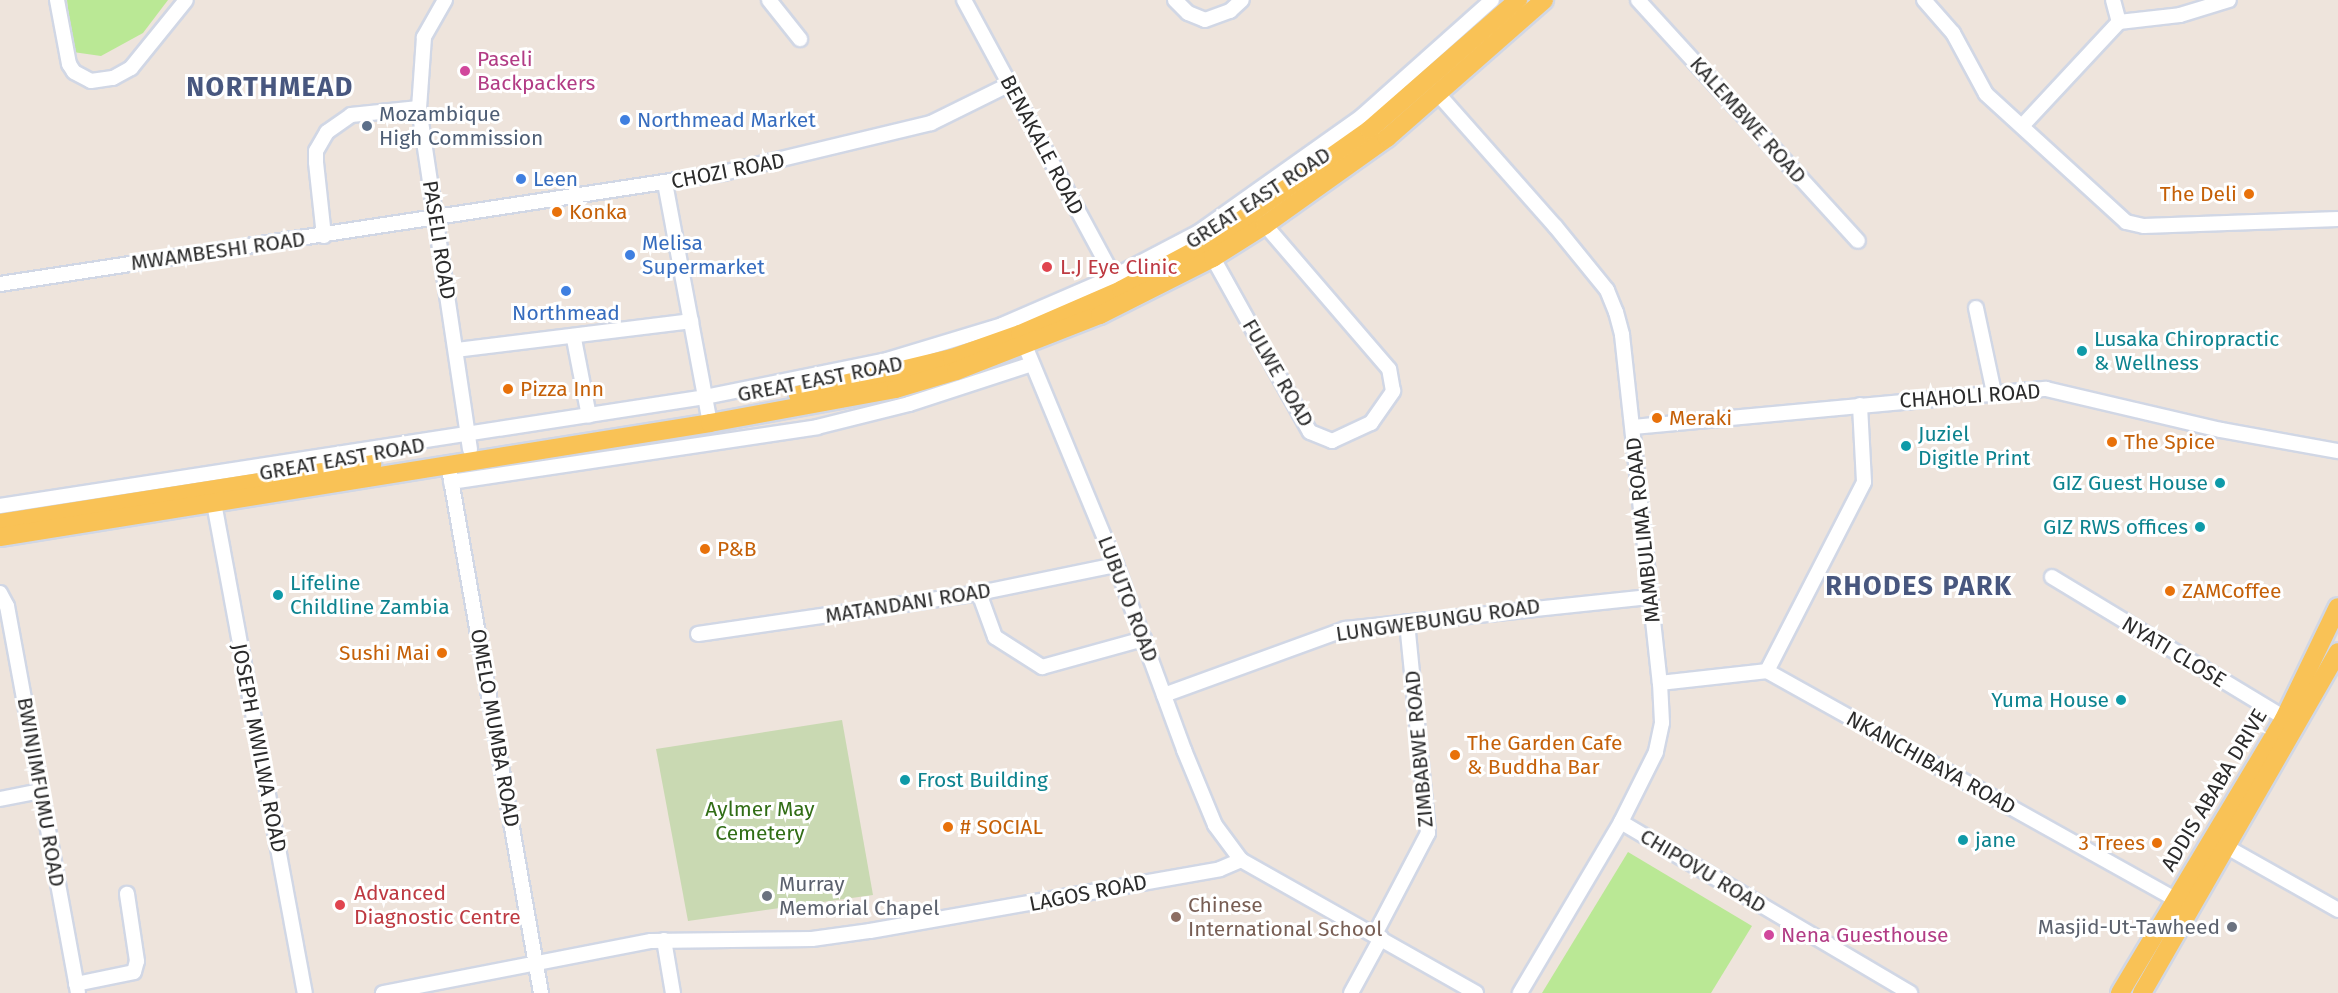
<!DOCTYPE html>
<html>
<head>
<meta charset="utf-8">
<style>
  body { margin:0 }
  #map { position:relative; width:2338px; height:993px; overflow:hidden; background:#eee4dc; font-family:"Fira Sans",sans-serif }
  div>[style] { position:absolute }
  .green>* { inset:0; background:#bae895 }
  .cemetery>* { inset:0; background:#c9d9b2 }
  .roads { filter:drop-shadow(2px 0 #d1d7e5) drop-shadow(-2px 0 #d1d7e5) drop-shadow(0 2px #d1d7e5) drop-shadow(0 -2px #d1d7e5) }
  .minor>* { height:14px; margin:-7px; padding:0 7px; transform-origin:7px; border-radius:7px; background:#fff }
  .major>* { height:18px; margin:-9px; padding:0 9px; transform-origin:9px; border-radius:9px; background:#f9c256 }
  .dots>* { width:16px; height:16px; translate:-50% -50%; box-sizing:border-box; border:3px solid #fff; border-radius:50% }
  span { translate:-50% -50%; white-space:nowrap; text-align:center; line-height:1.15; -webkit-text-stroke:6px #fff; paint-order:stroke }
  .hotel-label { font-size:21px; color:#b23c85 }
  .left { translate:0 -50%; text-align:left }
  .service-label { font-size:21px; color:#4e5e75 }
  .shop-label { font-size:21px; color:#366cbe }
  .street-label { font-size:21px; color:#2b2b2b }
  .food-label { font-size:21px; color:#c56008 }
  .right { translate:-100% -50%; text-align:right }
  .health-label { font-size:21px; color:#be3a42 }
  .culture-label { font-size:21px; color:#0d838f }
  .park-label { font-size:21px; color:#316d16 }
  .worship-label { font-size:21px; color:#5b616d }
  .education-label { font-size:21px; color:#785e54 }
  .district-label { font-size:27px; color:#48577f; font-weight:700; letter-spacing:1.5px }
</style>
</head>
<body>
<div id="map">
  <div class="green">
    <i style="clip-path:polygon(67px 0,168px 0,143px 33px,101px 56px,73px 52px)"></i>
    <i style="clip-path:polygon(1628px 852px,1752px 926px,1711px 993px,1542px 993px)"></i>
  </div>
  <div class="cemetery">
    <i style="clip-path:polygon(842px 720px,873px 895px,688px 921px,656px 749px)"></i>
  </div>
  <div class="roads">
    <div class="minor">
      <i style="left:57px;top:0;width:65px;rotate:79.4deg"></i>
      <i style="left:69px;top:64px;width:9px;rotate:58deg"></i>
      <i style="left:74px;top:72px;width:19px;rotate:28deg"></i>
      <i style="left:91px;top:81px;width:22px;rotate:-8deg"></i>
      <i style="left:113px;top:78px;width:21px;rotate:-29deg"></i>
      <i style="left:131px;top:68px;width:87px;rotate:-51deg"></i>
      <i style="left:445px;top:0;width:43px;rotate:119.6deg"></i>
      <i style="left:424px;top:37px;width:71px;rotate:94deg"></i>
      <i style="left:419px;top:108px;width:345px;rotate:81.5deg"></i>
      <i style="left:769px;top:0;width:50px;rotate:51.5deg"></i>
      <i style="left:964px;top:0;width:322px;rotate:61.6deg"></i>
      <i style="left:1175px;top:0;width:18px;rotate:45deg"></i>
      <i style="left:1188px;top:13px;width:18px;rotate:22deg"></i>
      <i style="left:1205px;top:20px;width:27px;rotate:-20deg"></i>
      <i style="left:1230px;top:11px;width:16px;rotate:-43deg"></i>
      <i style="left:1638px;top:0;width:326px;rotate:47.6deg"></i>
      <i style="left:1924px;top:0;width:44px;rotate:48.7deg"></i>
      <i style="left:1953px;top:33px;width:69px;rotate:61.6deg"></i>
      <i style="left:1986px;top:94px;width:190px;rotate:42.4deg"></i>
      <i style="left:2126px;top:222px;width:18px;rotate:13deg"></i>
      <i style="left:2144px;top:226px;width:194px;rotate:-2.1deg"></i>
      <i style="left:2113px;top:0;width:23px;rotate:75deg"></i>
      <i style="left:1439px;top:95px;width:175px;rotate:48.5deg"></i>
      <i style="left:1555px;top:226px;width:82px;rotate:50.9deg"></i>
      <i style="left:1607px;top:290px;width:24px;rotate:68deg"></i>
      <i style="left:1616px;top:312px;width:24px;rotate:75deg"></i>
      <i style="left:1622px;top:335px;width:350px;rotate:83.8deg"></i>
      <i style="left:1660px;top:683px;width:40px;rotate:87.1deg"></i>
      <i style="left:1662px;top:723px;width:30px;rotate:102deg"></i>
      <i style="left:1656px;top:752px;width:78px;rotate:116.6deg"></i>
      <i style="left:1621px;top:822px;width:199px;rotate:120.6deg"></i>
      <i style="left:2022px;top:126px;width:142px;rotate:-47deg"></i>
      <i style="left:2119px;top:22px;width:61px;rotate:-6.5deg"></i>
      <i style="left:2180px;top:15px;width:51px;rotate:-17deg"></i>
      <i style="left:665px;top:183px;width:244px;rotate:79.4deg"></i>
      <i style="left:324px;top:236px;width:74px;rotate:-96.2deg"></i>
      <i style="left:316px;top:162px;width:11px;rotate:-90deg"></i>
      <i style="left:316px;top:151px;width:22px;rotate:-60deg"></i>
      <i style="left:327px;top:132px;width:29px;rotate:-35deg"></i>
      <i style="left:351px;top:115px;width:68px;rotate:-5.9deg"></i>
      <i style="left:1213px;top:258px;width:199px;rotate:60.9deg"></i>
      <i style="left:1310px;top:432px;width:24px;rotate:22deg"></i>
      <i style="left:1332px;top:441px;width:43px;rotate:-24.8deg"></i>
      <i style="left:1371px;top:423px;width:39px;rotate:-55deg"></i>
      <i style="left:1393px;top:391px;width:22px;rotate:-100deg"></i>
      <i style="left:1389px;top:369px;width:190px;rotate:-130.7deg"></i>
      <i style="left:0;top:284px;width:731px;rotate:-8.73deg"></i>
      <i style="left:723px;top:173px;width:214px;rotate:-13.5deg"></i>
      <i style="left:931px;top:123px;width:88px;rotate:-26.3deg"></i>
      <i style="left:1976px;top:308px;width:87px;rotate:78deg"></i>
      <i style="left:1021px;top:336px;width:248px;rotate:67.5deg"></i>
      <i style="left:1116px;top:565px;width:197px;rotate:69.8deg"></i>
      <i style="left:1184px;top:750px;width:81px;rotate:67.5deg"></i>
      <i style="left:1215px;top:825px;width:44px;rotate:53.4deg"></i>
      <i style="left:574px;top:339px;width:78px;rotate:79deg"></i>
      <i style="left:456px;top:350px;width:237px;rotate:-7deg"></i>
      <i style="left:1633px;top:427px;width:415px;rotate:-5.3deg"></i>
      <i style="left:2046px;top:389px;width:180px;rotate:13.2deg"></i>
      <i style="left:2221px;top:430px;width:119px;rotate:10.2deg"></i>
      <i style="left:450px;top:474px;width:527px;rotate:80.06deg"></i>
      <i style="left:451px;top:482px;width:370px;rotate:-8.5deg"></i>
      <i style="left:817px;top:427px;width:95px;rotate:-14deg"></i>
      <i style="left:909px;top:404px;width:129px;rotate:-18deg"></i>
      <i style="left:214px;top:503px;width:498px;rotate:79.5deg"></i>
      <i style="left:0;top:506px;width:713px;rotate:-8.79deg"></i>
      <i style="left:705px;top:397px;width:186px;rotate:-11.5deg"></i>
      <i style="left:887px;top:360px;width:120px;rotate:-16.9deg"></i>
      <i style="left:1002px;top:325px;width:121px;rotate:-23.4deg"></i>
      <i style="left:1113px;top:277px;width:97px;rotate:-27.6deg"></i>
      <i style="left:1199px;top:232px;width:200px;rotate:-35.4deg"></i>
      <i style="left:1362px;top:116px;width:174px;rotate:-41.7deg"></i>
      <i style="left:2052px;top:577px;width:282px;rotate:31.2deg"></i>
      <i style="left:0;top:593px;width:15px;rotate:62deg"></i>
      <i style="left:7px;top:606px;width:393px;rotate:79.6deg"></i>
      <i style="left:979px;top:593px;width:47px;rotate:70deg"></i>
      <i style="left:995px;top:637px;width:56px;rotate:32.6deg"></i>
      <i style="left:1042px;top:667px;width:106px;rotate:-15.4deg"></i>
      <i style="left:698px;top:634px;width:284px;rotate:-8.3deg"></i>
      <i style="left:979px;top:593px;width:140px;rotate:-11.6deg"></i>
      <i style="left:1767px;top:671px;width:212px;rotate:-62.8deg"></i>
      <i style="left:1864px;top:482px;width:77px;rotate:-93deg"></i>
      <i style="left:1660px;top:683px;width:108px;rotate:-6.4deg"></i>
      <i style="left:1767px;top:671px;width:478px;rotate:29.2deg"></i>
      <i style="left:1164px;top:695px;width:193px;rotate:-20deg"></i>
      <i style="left:1345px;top:629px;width:306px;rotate:-6deg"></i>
      <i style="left:0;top:799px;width:42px;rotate:-11deg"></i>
      <i style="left:1621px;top:822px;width:336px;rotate:30.6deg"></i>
      <i style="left:2218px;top:842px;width:138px;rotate:29.5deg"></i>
      <i style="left:1375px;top:934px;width:114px;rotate:-62.3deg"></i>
      <i style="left:1428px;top:833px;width:212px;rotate:-95.7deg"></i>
      <i style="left:664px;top:940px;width:54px;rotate:80.4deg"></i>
      <i style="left:76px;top:984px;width:59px;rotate:-11.7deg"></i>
      <i style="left:134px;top:972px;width:11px;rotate:-75deg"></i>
      <i style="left:137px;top:961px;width:68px;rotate:-98.5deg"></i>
      <i style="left:383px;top:993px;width:273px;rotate:-11deg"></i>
      <i style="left:651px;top:941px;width:161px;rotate:-0.7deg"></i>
      <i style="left:812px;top:939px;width:59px;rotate:-7.9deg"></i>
      <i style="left:870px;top:931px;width:355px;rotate:-10deg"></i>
      <i style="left:1220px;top:869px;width:23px;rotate:-23deg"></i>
      <i style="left:1241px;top:860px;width:270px;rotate:29.5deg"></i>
      <i style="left:1351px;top:993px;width:63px;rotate:-61.4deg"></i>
    </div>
    <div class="major">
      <i style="left:798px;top:395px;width:158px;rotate:-13.5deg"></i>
      <i style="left:952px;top:358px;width:72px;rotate:-19.4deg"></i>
      <i style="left:1020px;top:334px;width:110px;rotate:-23.5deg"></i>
      <i style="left:1121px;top:290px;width:100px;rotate:-28.1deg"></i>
      <i style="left:1209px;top:243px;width:196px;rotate:-35.2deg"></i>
      <i style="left:1369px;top:130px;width:198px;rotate:-41.1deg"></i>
      <i style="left:0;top:523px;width:377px;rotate:-9deg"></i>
      <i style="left:0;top:537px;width:719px;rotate:-9.12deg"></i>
      <i style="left:710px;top:423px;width:189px;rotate:-10.4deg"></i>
      <i style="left:896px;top:389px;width:63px;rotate:-16.7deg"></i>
      <i style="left:956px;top:371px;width:155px;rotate:-21.3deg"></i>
      <i style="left:1100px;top:315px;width:127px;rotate:-26.8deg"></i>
      <i style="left:1213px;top:258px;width:62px;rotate:-32.4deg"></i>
      <i style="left:1265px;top:225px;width:150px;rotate:-35.5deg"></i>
      <i style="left:1387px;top:138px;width:209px;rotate:-41.3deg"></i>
      <i style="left:2120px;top:993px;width:319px;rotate:-59.1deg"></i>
      <i style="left:2284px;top:719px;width:124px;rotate:-64.3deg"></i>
      <i style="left:2142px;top:993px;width:393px;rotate:-60.1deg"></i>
    </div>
  </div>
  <div class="dots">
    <i style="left:465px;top:71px;background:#d1479c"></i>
    <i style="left:625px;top:120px;background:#3f7fe0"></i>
    <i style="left:367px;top:126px;background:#5c6f8a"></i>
    <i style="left:521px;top:179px;background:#3f7fe0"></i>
    <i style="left:2249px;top:194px;background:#e8710a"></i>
    <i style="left:557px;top:212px;background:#e8710a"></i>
    <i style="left:630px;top:255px;background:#3f7fe0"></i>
    <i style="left:1047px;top:267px;background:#e0444e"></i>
    <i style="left:566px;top:291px;background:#3f7fe0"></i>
    <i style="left:2082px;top:351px;background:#0f9aa8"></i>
    <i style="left:508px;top:389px;background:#e8710a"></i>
    <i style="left:1657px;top:418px;background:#e8710a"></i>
    <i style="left:2112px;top:442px;background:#e8710a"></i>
    <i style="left:1906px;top:446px;background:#0f9aa8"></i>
    <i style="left:2220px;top:483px;background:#0f9aa8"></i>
    <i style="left:2200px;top:527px;background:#0f9aa8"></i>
    <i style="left:705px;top:549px;background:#e8710a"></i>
    <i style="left:2170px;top:591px;background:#e8710a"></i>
    <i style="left:278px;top:595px;background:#0f9aa8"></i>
    <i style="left:442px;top:653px;background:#e8710a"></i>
    <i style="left:2121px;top:700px;background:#0f9aa8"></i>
    <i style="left:1455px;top:755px;background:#e8710a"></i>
    <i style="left:905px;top:780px;background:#0f9aa8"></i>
    <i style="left:948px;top:827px;background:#e8710a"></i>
    <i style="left:1963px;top:840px;background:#0f9aa8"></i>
    <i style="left:2157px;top:843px;background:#e8710a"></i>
    <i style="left:767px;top:896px;background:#6b7280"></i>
    <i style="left:340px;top:905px;background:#e0444e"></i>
    <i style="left:1176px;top:917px;background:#8d6e63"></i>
    <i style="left:2232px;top:927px;background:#6b7280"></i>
    <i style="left:1769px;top:935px;background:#d1479c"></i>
  </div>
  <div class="hotel-label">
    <span class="left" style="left:477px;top:71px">Paseli<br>Backpackers</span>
    <span class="left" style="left:1781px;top:935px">Nena Guesthouse</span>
  </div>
  <div class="service-label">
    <span class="left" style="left:379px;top:126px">Mozambique<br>High Commission</span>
  </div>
  <div class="shop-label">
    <span class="left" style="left:637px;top:120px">Northmead Market</span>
    <span class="left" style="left:533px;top:179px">Leen</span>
    <span class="left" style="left:642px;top:255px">Melisa<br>Supermarket</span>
    <span style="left:566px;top:313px">Northmead</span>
  </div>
  <div class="street-label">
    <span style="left:1748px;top:120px;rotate:48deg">KALEMBWE ROAD</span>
    <span style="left:1042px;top:145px;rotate:62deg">BENAKALE ROAD</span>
    <span style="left:728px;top:171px;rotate:-11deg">CHOZI ROAD</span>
    <span style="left:1258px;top:198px;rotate:-33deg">GREAT EAST ROAD</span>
    <span style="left:439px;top:240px;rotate:81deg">PASELI ROAD</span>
    <span style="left:218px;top:251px;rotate:-8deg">MWAMBESHI ROAD</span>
    <span style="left:1278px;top:373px;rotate:60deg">FULWE ROAD</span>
    <span style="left:820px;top:379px;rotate:-11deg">GREAT EAST ROAD</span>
    <span style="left:1970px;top:396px;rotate:-4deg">CHAHOLI ROAD</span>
    <span style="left:342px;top:459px;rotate:-10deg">GREAT EAST ROAD</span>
    <span style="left:1643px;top:530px;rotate:-96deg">MAMBULIMA ROAAD</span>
    <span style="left:1128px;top:599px;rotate:69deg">LUBUTO ROAD</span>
    <span style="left:908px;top:603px;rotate:-9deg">MATANDANI ROAD</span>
    <span style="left:1438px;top:620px;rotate:-8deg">LUNGWEBUNGU ROAD</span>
    <span style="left:2174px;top:652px;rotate:31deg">NYATI CLOSE</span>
    <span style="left:495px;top:728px;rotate:80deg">OMELO MUMBA ROAD</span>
    <span style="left:259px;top:748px;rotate:79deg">JOSEPH MWILWA ROAD</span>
    <span style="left:1419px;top:749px;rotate:-95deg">ZIMBABWE ROAD</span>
    <span style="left:1931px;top:763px;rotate:29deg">NKANCHIBAYA ROAD</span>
    <span style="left:2214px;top:790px;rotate:-59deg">ADDIS ABABA DRIVE</span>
    <span style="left:41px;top:792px;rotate:80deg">BWINJIMFUMU ROAD</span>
    <span style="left:1703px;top:871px;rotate:31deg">CHIPOVU ROAD</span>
    <span style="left:1088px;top:893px;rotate:-11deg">LAGOS ROAD</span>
  </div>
  <div class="food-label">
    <span class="right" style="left:2237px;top:194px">The Deli</span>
    <span class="left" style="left:569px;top:212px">Konka</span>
    <span class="left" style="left:520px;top:389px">Pizza Inn</span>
    <span class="left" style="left:1669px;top:418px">Meraki</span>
    <span class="left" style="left:2124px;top:442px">The Spice</span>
    <span class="left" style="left:717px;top:549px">P&amp;B</span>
    <span class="left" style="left:2182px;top:591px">ZAMCoffee</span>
    <span class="right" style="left:430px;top:653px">Sushi Mai</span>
    <span class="left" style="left:1467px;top:755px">The Garden Cafe<br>&amp; Buddha Bar</span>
    <span class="left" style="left:960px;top:827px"># SOCIAL</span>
    <span class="right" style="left:2145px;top:843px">3 Trees</span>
  </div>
  <div class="health-label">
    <span class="left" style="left:1060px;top:267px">L.J Eye Clinic</span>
    <span class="left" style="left:354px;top:905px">Advanced<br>Diagnostic Centre</span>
  </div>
  <div class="culture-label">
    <span class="left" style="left:2094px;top:351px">Lusaka Chiropractic<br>&amp; Wellness</span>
    <span class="left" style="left:1918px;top:446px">Juziel<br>Digitle Print</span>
    <span class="right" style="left:2208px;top:483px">GIZ Guest House</span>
    <span class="right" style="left:2188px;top:527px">GIZ RWS offices</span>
    <span class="left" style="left:290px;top:595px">Lifeline<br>Childline Zambia</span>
    <span class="right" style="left:2109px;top:700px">Yuma House</span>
    <span class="left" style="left:917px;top:780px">Frost Building</span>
    <span class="left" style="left:1975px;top:840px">jane</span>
  </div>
  <div class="park-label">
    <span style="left:760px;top:821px">Aylmer May<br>Cemetery</span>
  </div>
  <div class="worship-label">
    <span class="left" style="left:779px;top:896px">Murray<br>Memorial Chapel</span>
    <span class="right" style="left:2220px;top:927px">Masjid-Ut-Tawheed</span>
  </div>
  <div class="education-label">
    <span class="left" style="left:1188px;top:917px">Chinese<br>International School</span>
  </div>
  <div class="district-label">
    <span style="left:270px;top:88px">NORTHMEAD</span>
    <span style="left:1919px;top:587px">RHODES PARK</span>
  </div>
</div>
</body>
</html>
